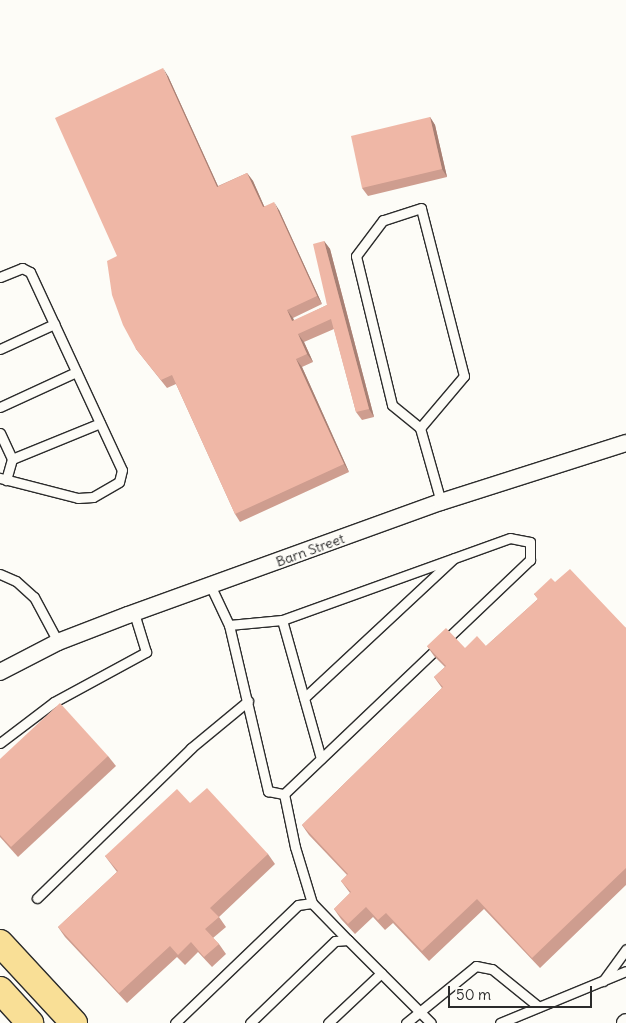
<!DOCTYPE html>
<html>
<head>
<meta charset="utf-8">
<style>
  body { margin:0 }
  #map { position:relative; width:626px; height:1023px; overflow:hidden; background:#fdfcf7; font-family:Delius,sans-serif }
  div>[style] { position:absolute }
  .roads { filter:drop-shadow(1px 0 #2b2b2b) drop-shadow(-1px 0 #2b2b2b) drop-shadow(0 1px #2b2b2b) drop-shadow(0 -1px #2b2b2b) }
  .lane>* { height:9px; margin:-4.5px; padding:0 4.5px; transform-origin:4.5px; border-radius:4.5px; background:#fdfcf7 }
  .street>* { height:16px; margin:-8px; padding:0 8px; transform-origin:8px; border-radius:8px; background:#fdfcf7 }
  .primary>* { height:26px; margin:-13px; padding:0 13px; transform-origin:13px; border-radius:13px; background:#f9df96 }
  .wall>* { inset:0; background:#ce9d8f }
  .shaded-wall>* { inset:0; background:#a78074 }
  .building>* { inset:0; background:#efb7a6 }
  span { translate:-50% -50%; white-space:nowrap; text-align:center; line-height:1.15; -webkit-text-stroke:4px #fdfcf7; paint-order:stroke }
  .street-label { font-size:14px; color:#2b2b2b }
  .scale { position:absolute; left:448px; top:986px; width:144px; height:22px; box-sizing:border-box; border:2px solid #2b2b2b; border-top:0; padding-left:6px; font-size:15px; line-height:18px; white-space:nowrap; color:#2b2b2b; -webkit-text-stroke:4px #fdfcf7; paint-order:stroke }
</style>
</head>
<body>
<div id="map">
  <div class="roads">
    <div class="lane">
      <i style="left:0;top:277px;width:24px;rotate:-22deg"></i>
      <i style="left:22px;top:268px;width:9px;rotate:27deg"></i>
      <i style="left:30px;top:272px;width:218px;rotate:65.1deg"></i>
      <i style="left:122px;top:470px;width:12px;rotate:104deg"></i>
      <i style="left:119px;top:482px;width:30px;rotate:150deg"></i>
      <i style="left:93px;top:497px;width:15px;rotate:176deg"></i>
      <i style="left:78px;top:498px;width:81px;rotate:-165.6deg"></i>
      <i style="left:0;top:349px;width:60px;rotate:-24.8deg"></i>
      <i style="left:0;top:407px;width:84px;rotate:-24.7deg"></i>
      <i style="left:420px;top:428px;width:68px;rotate:-49.8deg"></i>
      <i style="left:464px;top:376px;width:173px;rotate:-104.4deg"></i>
      <i style="left:421px;top:208px;width:40px;rotate:162deg"></i>
      <i style="left:383px;top:220px;width:45px;rotate:126.9deg"></i>
      <i style="left:356px;top:256px;width:153px;rotate:76.4deg"></i>
      <i style="left:392px;top:405px;width:36px;rotate:39deg"></i>
      <i style="left:420px;top:428px;width:77px;rotate:74.2deg"></i>
      <i style="left:0;top:433px;width:29px;rotate:65deg"></i>
      <i style="left:12px;top:459px;width:22px;rotate:106deg"></i>
      <i style="left:12px;top:459px;width:95px;rotate:-22.2deg"></i>
      <i style="left:0;top:574px;width:17px;rotate:24deg"></i>
      <i style="left:16px;top:581px;width:24px;rotate:42deg"></i>
      <i style="left:34px;top:597px;width:51px;rotate:61.9deg"></i>
      <i style="left:211px;top:587px;width:42px;rotate:64.7deg"></i>
      <i style="left:229px;top:625px;width:171px;rotate:76.8deg"></i>
      <i style="left:268px;top:791px;width:16px;rotate:11deg"></i>
      <i style="left:284px;top:794px;width:340px;rotate:-43.6deg"></i>
      <i style="left:530px;top:560px;width:18px;rotate:-90deg"></i>
      <i style="left:530px;top:542px;width:20px;rotate:-169deg"></i>
      <i style="left:510px;top:538px;width:242px;rotate:160.2deg"></i>
      <i style="left:282px;top:620px;width:53px;rotate:174.6deg"></i>
      <i style="left:282px;top:620px;width:144px;rotate:74.3deg"></i>
      <i style="left:304px;top:698px;width:205px;rotate:-43deg"></i>
      <i style="left:0;top:743px;width:68px;rotate:-37.2deg"></i>
      <i style="left:54px;top:702px;width:105px;rotate:-28.5deg"></i>
      <i style="left:146px;top:652px;width:41px;rotate:-107.1deg"></i>
      <i style="left:284px;top:794px;width:54px;rotate:78.3deg"></i>
      <i style="left:295px;top:847px;width:59px;rotate:73.1deg"></i>
      <i style="left:37px;top:898px;width:215px;rotate:-44.2deg"></i>
      <i style="left:191px;top:748px;width:74px;rotate:-39.5deg"></i>
      <i style="left:603px;top:981px;width:39px;rotate:-54deg"></i>
      <i style="left:175px;top:1023px;width:170px;rotate:-43.8deg"></i>
      <i style="left:298px;top:905px;width:14px;rotate:-8deg"></i>
      <i style="left:312px;top:903px;width:52px;rotate:45.8deg"></i>
      <i style="left:250px;top:1023px;width:118px;rotate:-44deg"></i>
      <i style="left:335px;top:941px;width:13px;rotate:-4deg"></i>
      <i style="left:348px;top:940px;width:117px;rotate:45deg"></i>
      <i style="left:328px;top:1023px;width:73px;rotate:-43.3deg"></i>
      <i style="left:406px;top:1023px;width:90px;rotate:-39.2deg"></i>
      <i style="left:476px;top:966px;width:16px;rotate:11deg"></i>
      <i style="left:492px;top:969px;width:60px;rotate:39deg"></i>
      <i style="left:500px;top:1023px;width:136px;rotate:-22.4deg"></i>
    </div>
    <div class="street">
      <i style="left:0;top:672px;width:65px;rotate:-27.3deg"></i>
      <i style="left:58px;top:642px;width:75px;rotate:-21.1deg"></i>
      <i style="left:128px;top:615px;width:333px;rotate:-19.9deg"></i>
      <i style="left:441px;top:502px;width:194px;rotate:-17.7deg"></i>
      <i style="left:625px;top:1023px;width:1px;rotate:-45deg"></i>
    </div>
    <div class="primary">
      <i style="left:0;top:943px;width:109px;rotate:47.2deg"></i>
      <i style="left:0;top:990px;width:45px;rotate:47.7deg"></i>
    </div>
  </div>
  <div class="wall">
    <i style="clip-path:polygon(168px 76px,218px 186px,247px 173px,253px 181px,264px 206px,279px 210px,322px 304px,293px 318px,294px 321px,327px 305px,324px 241px,330px 249px,374px 417px,362px 420px,356px 412px,334px 329px,304px 342px,313px 362px,302px 367px,349px 472px,240px 522px,235px 514px,176px 384px,167px 388px,136px 349px,117px 256px)"></i>
    <i style="clip-path:polygon(430px 117px,435px 125px,447px 177px,368px 196px,362px 188px)"></i>
    <i style="clip-path:polygon(555px 582px,626px 628px,626px 885px,540px 968px,484px 909px,429px 961px,393px 923px,385px 930px,373px 917px,355px 934px,341px 919px,334px 909px,350px 893px,341px 881px,347px 875px,309px 835px,302px 825px,442px 688px,434px 677px,445px 667px,434px 656px,427px 646px,465px 648px,486px 646px,538px 599px,534px 594px)"></i>
    <i style="clip-path:polygon(108px 756px,116px 766px,18px 857px,0 837px,0 759px)"></i>
    <i style="clip-path:polygon(190px 803px,268px 854px,275px 864px,219px 917px,226px 927px,213px 938px,219px 944px,226px 954px,212px 967px,198px 952px,185px 965px,177px 957px,127px 1003px,65px 937px,58px 927px,117px 872px,105px 856px)"></i>
  </div>
  <div class="shaded-wall">
    <i style="clip-path:polygon(163px 68px,168px 76px,222px 195px,217px 187px)"></i>
    <i style="clip-path:polygon(430px 117px,435px 125px,447px 177px,442px 169px)"></i>
    <i style="clip-path:polygon(247px 173px,253px 181px,268px 215px,263px 207px)"></i>
    <i style="clip-path:polygon(274px 202px,279px 210px,322px 304px,317px 296px)"></i>
    <i style="clip-path:polygon(324px 241px,330px 249px,374px 417px,369px 409px)"></i>
    <i style="clip-path:polygon(287px 310px,293px 318px,298px 329px,292px 321px)"></i>
    <i style="clip-path:polygon(298px 334px,304px 342px,313px 362px,307px 354px)"></i>
    <i style="clip-path:polygon(296px 359px,302px 367px,349px 472px,344px 464px)"></i>
  </div>
  <div class="building">
    <i style="clip-path:polygon(163px 68px,217px 187px,247px 173px,263px 207px,274px 202px,317px 296px,287px 310px,292px 321px,327px 305px,313px 244px,324px 241px,369px 409px,356px 412px,331px 319px,298px 334px,307px 354px,296px 359px,344px 464px,235px 514px,172px 375px,161px 380px,136px 349px,123px 325px,112px 295px,107px 261px,117px 256px,55px 118px)"></i>
    <i style="clip-path:polygon(430px 117px,442px 169px,362px 188px,351px 136px)"></i>
    <i style="clip-path:polygon(570px 569px,626px 628px,626px 868px,532px 958px,477px 899px,422px 951px,386px 913px,378px 920px,366px 907px,348px 924px,334px 909px,351px 892px,341px 881px,348px 874px,302px 825px,443px 687px,434px 677px,446px 666px,427px 646px,446px 628px,465px 648px,477px 636px,486px 646px,538px 599px,534px 594px,551px 578px,555px 582px)"></i>
    <i style="clip-path:polygon(60px 703px,108px 756px,11px 847px,0 835px,0 759px)"></i>
    <i style="clip-path:polygon(207px 788px,268px 854px,210px 908px,219px 917px,205px 929px,219px 944px,204px 957px,191px 942px,178px 955px,170px 946px,119px 993px,58px 927px,118px 871px,105px 856px,177px 789px,190px 803px)"></i>
  </div>
  <div class="street-label">
    <span style="left:310px;top:550px;rotate:-20deg">Barn Street</span>
  </div>
  <div class="scale">50 m</div>
</div>
</body>
</html>
